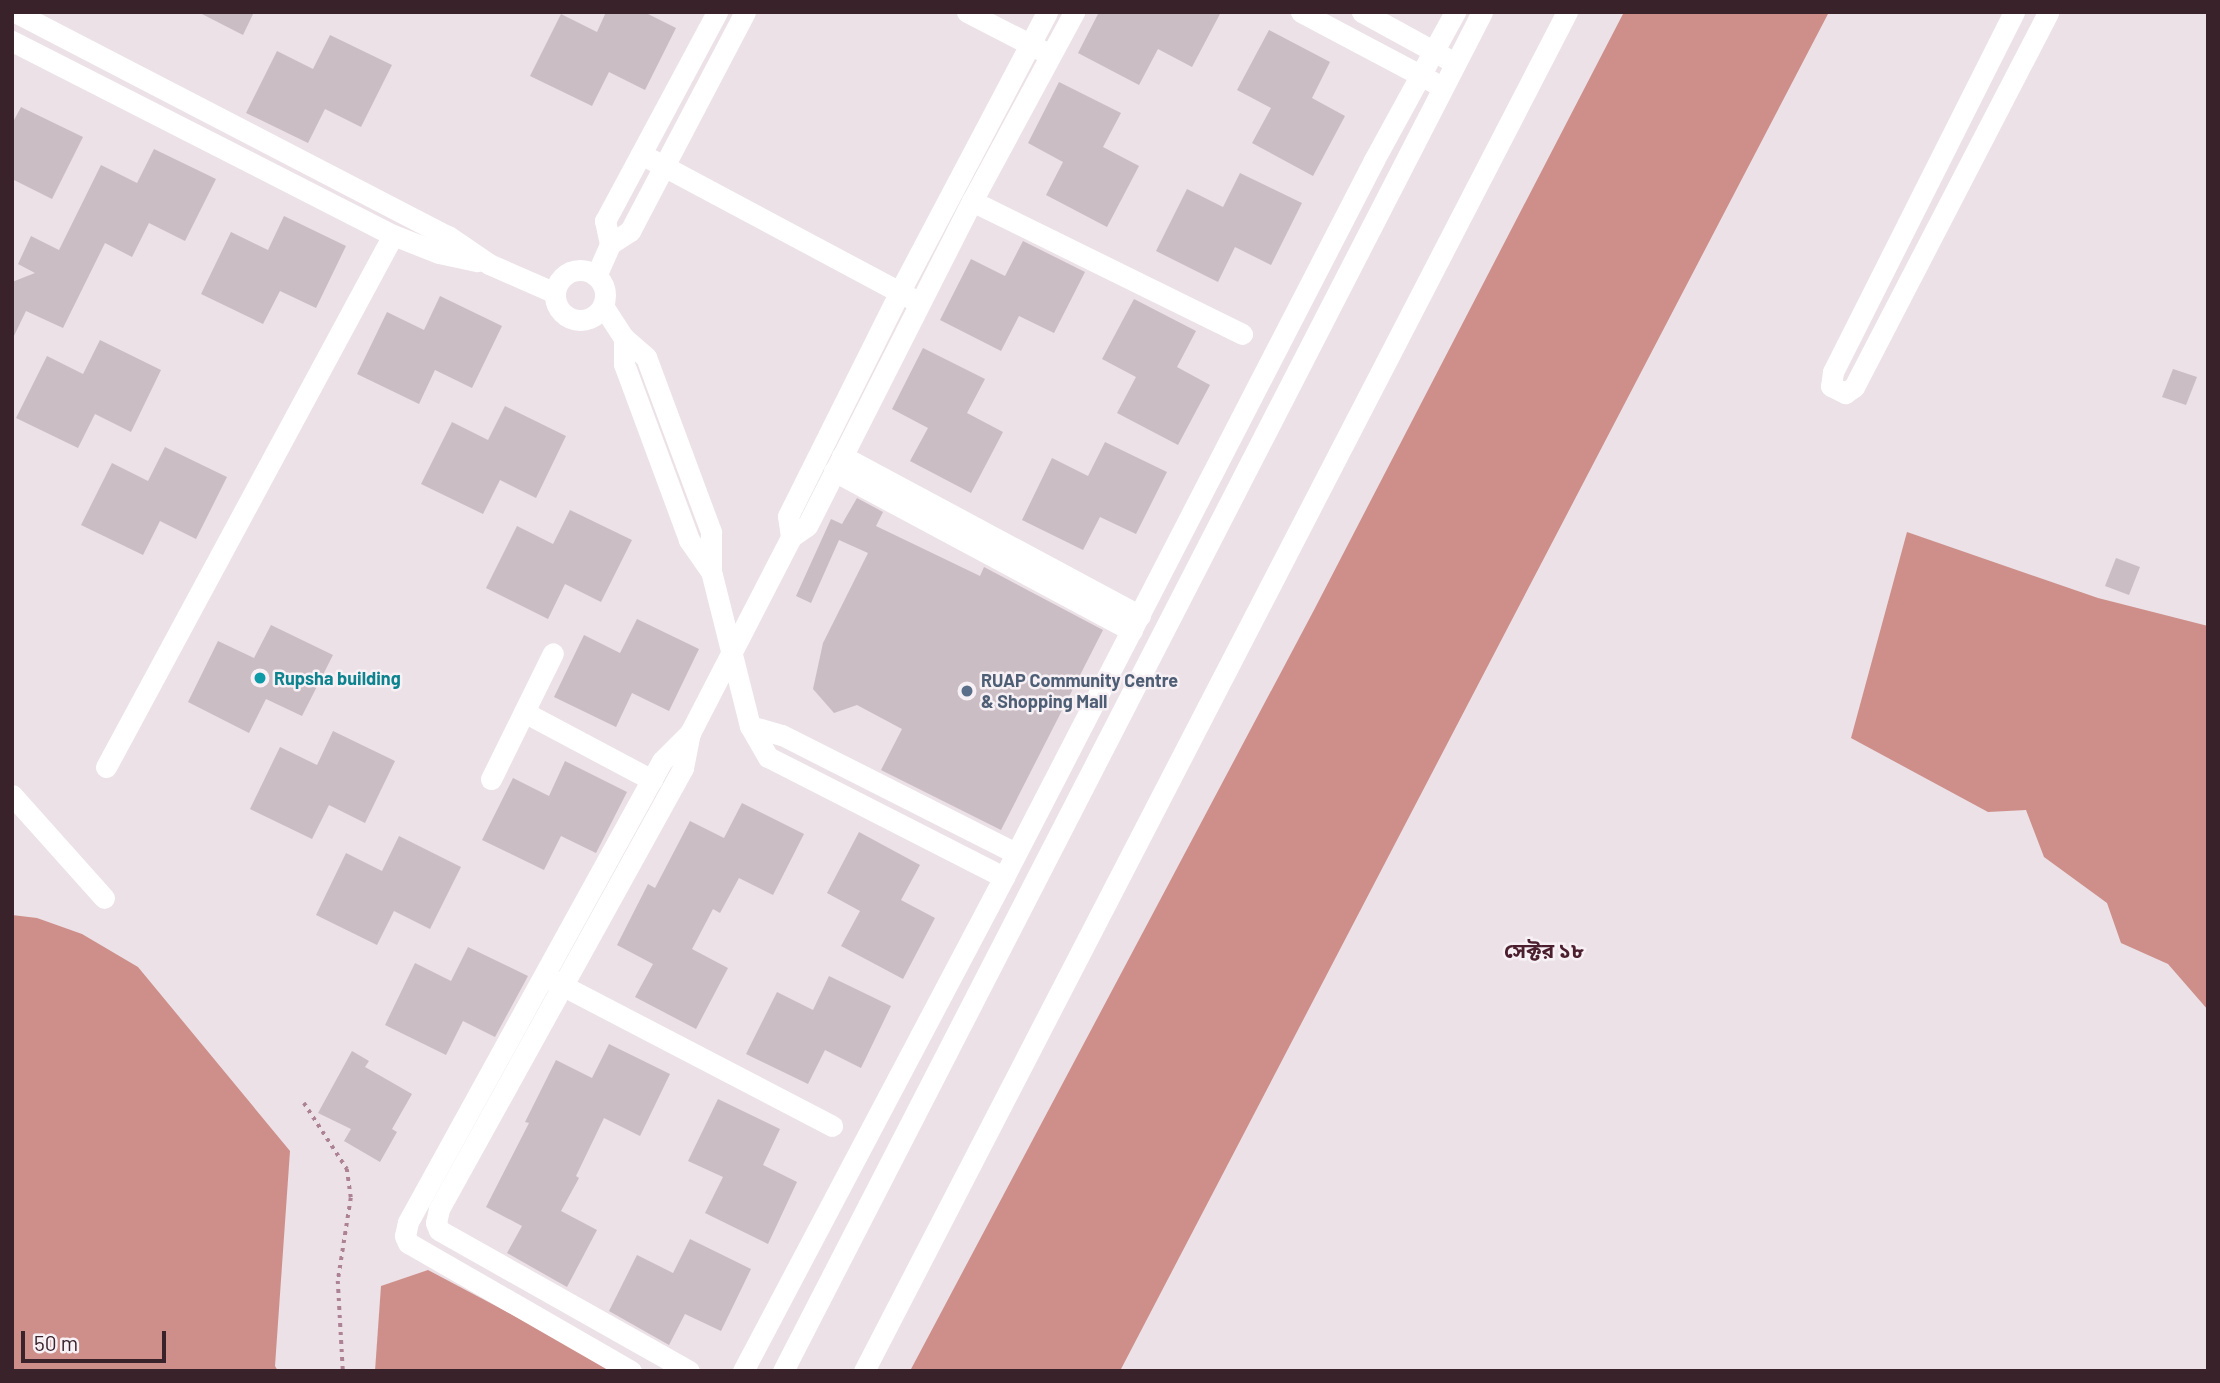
<!DOCTYPE html>
<html>
<head>
<meta charset="utf-8">
<style>
  body { margin:0 }
  #map { position:relative; width:2220px; height:1383px; overflow:hidden; background:#ebe1e6; font-family:Barlow,"Noto Sans Bengali",sans-serif }
  div>[style] { position:absolute }
  .water>* { inset:0; background:#ce8f8a }
  .building>* { inset:0; background:#cbbdc4 }
  .path>* { height:3.5px; margin-top:-1.75px; transform-origin:0; background:repeating-linear-gradient(90deg,#ad8294 0 3.5px,transparent 0 8.5px) }
  .minor>* { height:21px; margin:-10.5px; padding:0 10.5px; transform-origin:10.5px; border-radius:10.5px; background:#fff }
  .minor>.ring { margin:-10.5px; padding:0; box-sizing:content-box; background:none; border:21px solid #fff; border-radius:50% }
  .dots>* { width:19px; height:19px; translate:-50% -50%; box-sizing:border-box; border:4px solid #f7f1f5; border-radius:50% }
  span { translate:-50% -50%; white-space:nowrap; text-align:center; line-height:1.15; -webkit-text-stroke:5px #f7f1f5; paint-order:stroke }
  .culture-label { font-size:18px; color:#0d838f; font-weight:700 }
  .left { translate:0 -50%; text-align:left }
  .service-label { font-size:18px; color:#4e5e75; font-weight:700 }
  .quarter-label { font-size:21px; color:#4b1f2e; font-weight:700 }
  .frame { position:absolute; inset:0; border:14px solid #3a222b; pointer-events:none }
  .scale { position:absolute; left:21px; top:1331px; width:145px; height:32px; box-sizing:border-box; border:4px solid #3a222b; border-top:0; padding-left:9px; font-size:21px; line-height:24px; white-space:nowrap; color:#3a222b; -webkit-text-stroke:5px #f7f1f5; paint-order:stroke }
</style>
</head>
<body>
<div id="map">
  <div class="water">
    <i style="clip-path:polygon(1624px 12px,1829px 12px,1120px 1371px,910px 1371px,1314px 610px)"></i>
    <i style="clip-path:polygon(1907px 532px,2098px 598px,2208px 626px,2208px 1010px,2168px 964px,2121px 943px,2107px 903px,2044px 857px,2026px 810px,1988px 812px,1851px 738px)"></i>
    <i style="clip-path:polygon(12px 915px,37px 918px,82px 934px,138px 967px,290px 1151px,275px 1366px,278px 1371px,12px 1371px)"></i>
    <i style="clip-path:polygon(428px 1270px,618px 1371px,375px 1371px,381px 1286px)"></i>
  </div>
  <div class="building">
    <i style="clip-path:polygon(198px 12px,254px 12px,243px 35px)"></i>
    <i style="clip-path:polygon(606px 12px,644px 12px,676px 28px,645px 90px,609px 72px,592px 106px,530px 76px,561px 14px,597px 32px)"></i>
    <i style="clip-path:polygon(1099px 12px,1221px 12px,1192px 67px,1158px 49px,1139px 85px,1078px 53px)"></i>
    <i style="clip-path:polygon(1269px 30px,1330px 62px,1312px 98px,1345px 116px,1313px 176px,1252px 143px,1271px 108px,1237px 90px)"></i>
    <i style="clip-path:polygon(330px 35px,392px 65px,361px 127px,325px 109px,308px 143px,246px 113px,277px 51px,313px 69px)"></i>
    <i style="clip-path:polygon(1059px 82px,1121px 113px,1103px 147px,1139px 166px,1107px 227px,1046px 195px,1063px 162px,1028px 143px)"></i>
    <i style="clip-path:polygon(21px 107px,83px 137px,52px 199px,12px 179px,12px 124px)"></i>
    <i style="clip-path:polygon(154px 149px,216px 179px,185px 241px,149px 223px,132px 257px,105px 243px,63px 328px,26px 311px,12px 340px,12px 282px,35px 273px,18px 264px,31px 236px,59px 250px,101px 165px,137px 183px)"></i>
    <i style="clip-path:polygon(1240px 173px,1302px 203px,1271px 265px,1235px 247px,1218px 282px,1156px 251px,1187px 189px,1223px 207px)"></i>
    <i style="clip-path:polygon(284px 216px,346px 246px,316px 308px,280px 291px,263px 324px,201px 294px,231px 232px,268px 250px)"></i>
    <i style="clip-path:polygon(1023px 241px,1085px 272px,1054px 333px,1019px 316px,1001px 351px,940px 320px,971px 259px,1005px 276px)"></i>
    <i style="clip-path:polygon(440px 296px,502px 326px,472px 388px,435px 370px,419px 404px,357px 374px,387px 312px,424px 330px)"></i>
    <i style="clip-path:polygon(1134px 299px,1196px 331px,1177px 367px,1210px 385px,1178px 445px,1117px 413px,1136px 377px,1102px 359px)"></i>
    <i style="clip-path:polygon(100px 340px,161px 370px,131px 432px,95px 414px,78px 448px,16px 418px,47px 356px,83px 374px)"></i>
    <i style="clip-path:polygon(923px 348px,985px 379px,967px 413px,1003px 432px,971px 493px,910px 461px,928px 428px,892px 409px)"></i>
    <i style="clip-path:polygon(2173px 369px,2197px 377px,2186px 405px,2162px 397px)"></i>
    <i style="clip-path:polygon(505px 406px,566px 436px,536px 498px,500px 480px,483px 514px,421px 484px,452px 422px,488px 440px)"></i>
    <i style="clip-path:polygon(1105px 442px,1167px 472px,1136px 534px,1100px 517px,1083px 550px,1022px 520px,1052px 458px,1088px 476px)"></i>
    <i style="clip-path:polygon(165px 447px,227px 477px,196px 539px,160px 521px,143px 555px,81px 525px,112px 463px,148px 481px)"></i>
    <i style="clip-path:polygon(857px 498px,883px 512px,876px 526px,980px 576px,984px 567px,1103px 630px,1001px 830px,881px 770px,902px 729px,857px 705px,834px 713px,813px 689px,823px 643px,868px 553px,839px 540px,811px 603px,796px 596px,831px 519px,842px 524px)"></i>
    <i style="clip-path:polygon(570px 510px,632px 540px,601px 602px,565px 584px,548px 619px,486px 588px,517px 526px,553px 544px)"></i>
    <i style="clip-path:polygon(2116px 558px,2140px 567px,2129px 595px,2105px 586px)"></i>
    <i style="clip-path:polygon(637px 619px,699px 649px,669px 711px,632px 693px,616px 727px,554px 697px,584px 635px,620px 653px)"></i>
    <i style="clip-path:polygon(271px 625px,333px 655px,302px 716px,266px 699px,249px 733px,188px 702px,218px 641px,254px 658px)"></i>
    <i style="clip-path:polygon(333px 731px,395px 761px,365px 823px,329px 805px,312px 839px,250px 809px,280px 747px,317px 765px)"></i>
    <i style="clip-path:polygon(565px 761px,627px 792px,596px 853px,561px 836px,544px 870px,482px 840px,513px 778px,549px 796px)"></i>
    <i style="clip-path:polygon(742px 803px,804px 834px,773px 895px,739px 878px,720px 913px,713px 909px,692px 949px,728px 968px,696px 1029px,635px 997px,653px 964px,617px 945px,648px 884px,655px 888px,690px 821px,724px 838px)"></i>
    <i style="clip-path:polygon(859px 832px,920px 865px,901px 900px,935px 918px,903px 979px,841px 946px,860px 911px,827px 893px)"></i>
    <i style="clip-path:polygon(399px 836px,461px 867px,430px 929px,394px 911px,377px 945px,316px 915px,346px 853px,382px 871px)"></i>
    <i style="clip-path:polygon(468px 947px,528px 976px,495px 1037px,463px 1021px,446px 1055px,385px 1025px,415px 963px,451px 981px)"></i>
    <i style="clip-path:polygon(829px 976px,891px 1006px,861px 1068px,825px 1050px,808px 1084px,746px 1054px,777px 992px,813px 1010px)"></i>
    <i style="clip-path:polygon(609px 1044px,670px 1074px,640px 1136px,604px 1118px,576px 1176px,579px 1178px,561px 1211px,597px 1230px,567px 1287px,507px 1253px,522px 1226px,486px 1207px,529px 1123px,525px 1122px,556px 1060px,592px 1078px)"></i>
    <i style="clip-path:polygon(352px 1051px,369px 1061px,365px 1067px,412px 1094px,392px 1129px,397px 1132px,380px 1162px,344px 1141px,351px 1129px,318px 1113px)"></i>
    <i style="clip-path:polygon(718px 1099px,780px 1129px,763px 1165px,797px 1182px,768px 1244px,705px 1213px,723px 1177px,688px 1161px)"></i>
    <i style="clip-path:polygon(690px 1239px,751px 1269px,721px 1331px,685px 1314px,669px 1345px,609px 1311px,637px 1255px,673px 1273px)"></i>
  </div>
  <div class="path">
    <i style="left:304px;top:1103px;width:79px;rotate:56.9deg"></i>
    <i style="left:347px;top:1169px;width:29px;rotate:82deg"></i>
    <i style="left:351px;top:1198px;width:84px;rotate:98.9deg"></i>
    <i style="left:338px;top:1281px;width:90px;rotate:86.8deg"></i>
  </div>
  <div class="minor">
    <i style="left:15px;top:12px;width:488px;rotate:27.4deg"></i>
    <i style="left:448px;top:236px;width:50px;rotate:34.3deg"></i>
    <i style="left:489px;top:264px;width:72px;rotate:23.7deg"></i>
    <i style="left:967px;top:12px;width:85px;rotate:27.2deg"></i>
    <i style="left:1301px;top:12px;width:149px;rotate:27.9deg"></i>
    <i style="left:1362px;top:12px;width:96px;rotate:28.7deg"></i>
    <i style="left:2014px;top:12px;width:403px;rotate:116.7deg"></i>
    <i style="left:1833px;top:372px;width:14px;rotate:98deg"></i>
    <i style="left:1831px;top:386px;width:16px;rotate:27deg"></i>
    <i style="left:1845px;top:393px;width:11px;rotate:-34deg"></i>
    <i style="left:1854px;top:387px;width:422px;rotate:-62.6deg"></i>
    <i style="left:12px;top:41px;width:428px;rotate:27deg"></i>
    <i style="left:393px;top:235px;width:49px;rotate:21.4deg"></i>
    <i style="left:439px;top:253px;width:39px;rotate:12deg"></i>
    <i style="left:641px;top:154px;width:306px;rotate:28.1deg"></i>
    <i style="left:972px;top:201px;width:301px;rotate:26.2deg"></i>
    <i style="left:610px;top:244px;width:24px;rotate:-102deg"></i>
    <i style="left:605px;top:221px;width:237px;rotate:-61.8deg"></i>
    <i class="ring" style="left:555px;top:270px;width:29px;height:29px"></i>
    <i style="left:596px;top:276px;width:35px;rotate:-66deg"></i>
    <i style="left:610px;top:244px;width:24px;rotate:-33deg"></i>
    <i style="left:630px;top:231px;width:247px;rotate:-62.3deg"></i>
    <i style="left:603px;top:306px;width:38px;rotate:57deg"></i>
    <i style="left:624px;top:338px;width:29px;rotate:41deg"></i>
    <i style="left:646px;top:357px;width:187px;rotate:69.6deg"></i>
    <i style="left:711px;top:532px;width:39px;rotate:90deg"></i>
    <i style="left:711px;top:571px;width:160px;rotate:75.9deg"></i>
    <i style="left:750px;top:726px;width:36px;rotate:60deg"></i>
    <i style="left:768px;top:757px;width:265px;rotate:27deg"></i>
    <i style="left:624px;top:338px;width:26px;rotate:90deg"></i>
    <i style="left:624px;top:364px;width:188px;rotate:69.7deg"></i>
    <i style="left:689px;top:540px;width:38px;rotate:55deg"></i>
    <i style="left:842px;top:456px;width:338px;rotate:28.2deg"></i>
    <i style="left:834px;top:471px;width:338px;rotate:28.2deg"></i>
    <i style="left:791px;top:537px;width:21px;rotate:-98deg"></i>
    <i style="left:788px;top:516px;width:251px;rotate:-63.5deg"></i>
    <i style="left:900px;top:291px;width:315px;rotate:-62.2deg"></i>
    <i style="left:524px;top:712px;width:145px;rotate:28deg"></i>
    <i style="left:750px;top:726px;width:33px;rotate:16deg"></i>
    <i style="left:782px;top:735px;width:262px;rotate:26.8deg"></i>
    <i style="left:106px;top:767px;width:604px;rotate:-61.65deg"></i>
    <i style="left:491px;top:779px;width:140px;rotate:-63.8deg"></i>
    <i style="left:12px;top:795px;width:138px;rotate:48.2deg"></i>
    <i style="left:550px;top:979px;width:318px;rotate:27.5deg"></i>
    <i style="left:631px;top:1371px;width:257px;rotate:-150.1deg"></i>
    <i style="left:408px;top:1243px;width:8px;rotate:-113deg"></i>
    <i style="left:405px;top:1236px;width:14px;rotate:-78deg"></i>
    <i style="left:408px;top:1222px;width:526px;rotate:-61.15deg"></i>
    <i style="left:662px;top:761px;width:40px;rotate:-45deg"></i>
    <i style="left:689px;top:1371px;width:287px;rotate:-150.6deg"></i>
    <i style="left:439px;top:1230px;width:8px;rotate:-113deg"></i>
    <i style="left:436px;top:1223px;width:14px;rotate:-78deg"></i>
    <i style="left:439px;top:1209px;width:504px;rotate:-61.04deg"></i>
    <i style="left:683px;top:768px;width:36px;rotate:-79deg"></i>
    <i style="left:690px;top:733px;width:220px;rotate:-62.7deg"></i>
    <i style="left:791px;top:537px;width:19px;rotate:-35deg"></i>
    <i style="left:807px;top:526px;width:364px;rotate:-63.1deg"></i>
    <i style="left:972px;top:201px;width:215px;rotate:-61.6deg"></i>
    <i style="left:743px;top:1371px;width:559px;rotate:-62.15deg"></i>
    <i style="left:1004px;top:877px;width:807px;rotate:-62.7deg"></i>
    <i style="left:1374px;top:160px;width:169px;rotate:-61.3deg"></i>
    <i style="left:783px;top:1371px;width:1528px;rotate:-62.78deg"></i>
    <i style="left:864px;top:1371px;width:1530px;rotate:-62.65deg"></i>
  </div>
  <div class="dots">
    <i style="left:260px;top:678px;background:#0f9aa8"></i>
    <i style="left:967px;top:691px;background:#5c6f8a"></i>
  </div>
  <div class="culture-label">
    <span class="left" style="left:274px;top:678px">Rupsha building</span>
  </div>
  <div class="service-label">
    <span class="left" style="left:981px;top:691px">RUAP Community Centre<br>&amp; Shopping Mall</span>
  </div>
  <div class="quarter-label">
    <span style="left:1544px;top:950px">সেক্টর ১৮</span>
  </div>
  <div class="frame"></div>
  <div class="scale">50 m</div>
</div>
</body>
</html>
